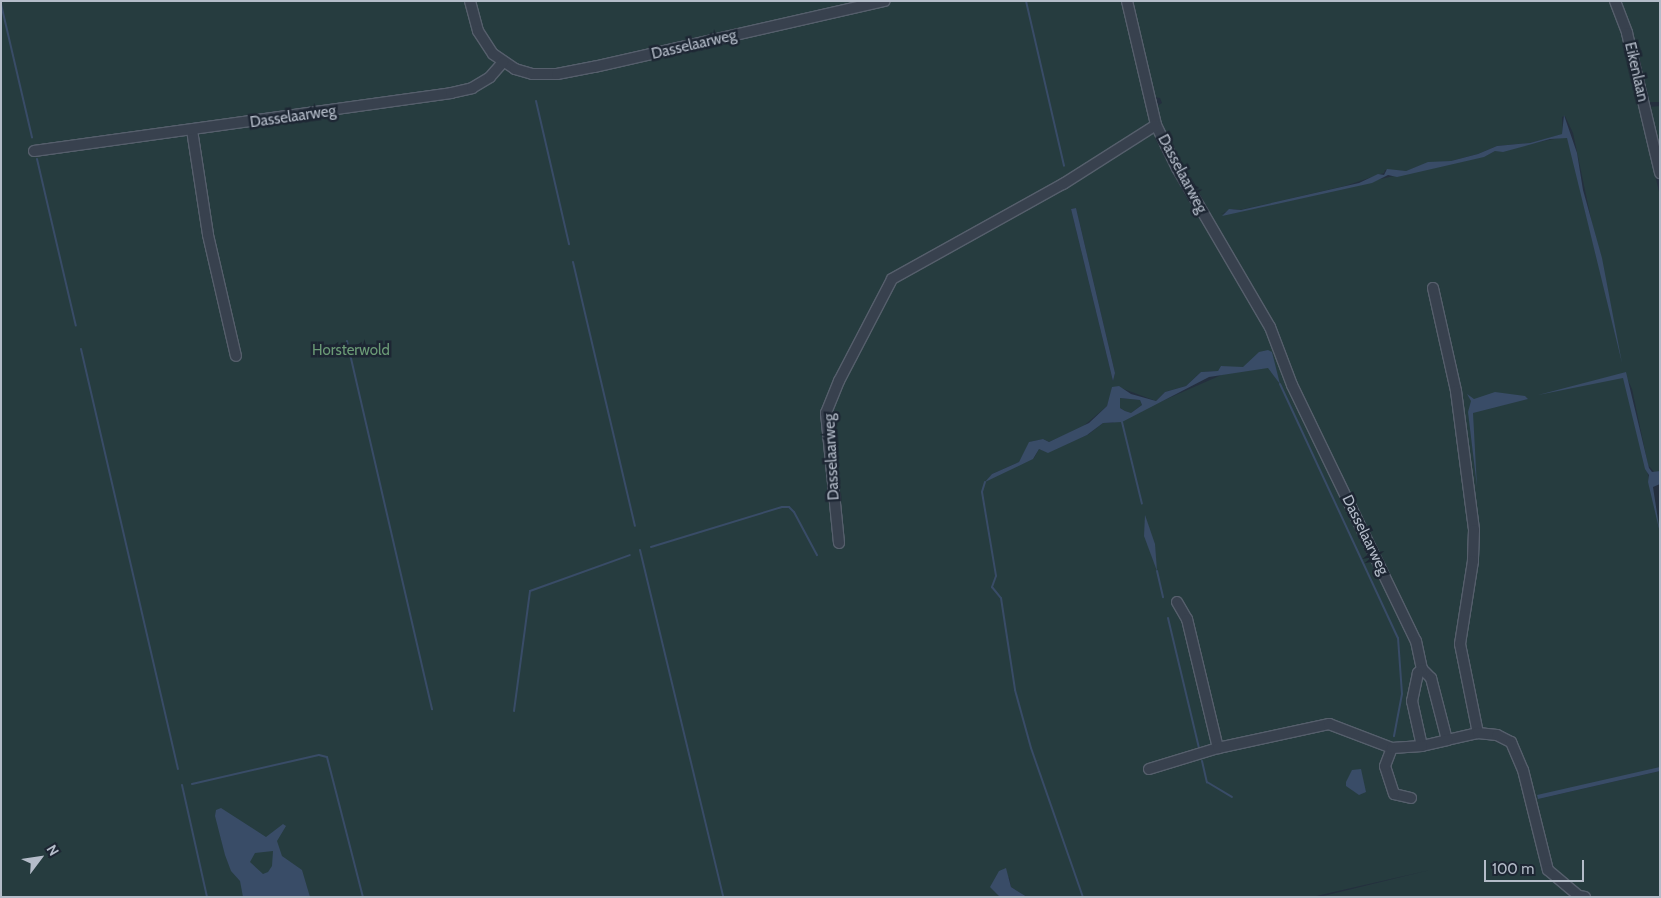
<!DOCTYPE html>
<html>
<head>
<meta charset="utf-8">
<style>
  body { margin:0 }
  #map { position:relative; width:1661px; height:898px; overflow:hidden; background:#242f3e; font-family:Cabin,sans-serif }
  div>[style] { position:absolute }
  .green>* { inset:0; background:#263c3f }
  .water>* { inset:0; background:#394c67 }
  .stream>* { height:2px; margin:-1px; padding:0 1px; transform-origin:1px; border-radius:1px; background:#394c67 }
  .roads { filter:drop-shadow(1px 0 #565f6c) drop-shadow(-1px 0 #565f6c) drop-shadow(0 1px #565f6c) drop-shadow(0 -1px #565f6c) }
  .minor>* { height:10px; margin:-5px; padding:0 5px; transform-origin:5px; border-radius:5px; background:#38414e }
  span { translate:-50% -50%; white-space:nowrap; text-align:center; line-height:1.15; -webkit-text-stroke:5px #1d2633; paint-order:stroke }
  .street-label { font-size:15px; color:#b4bcc9 }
  .park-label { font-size:15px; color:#6b9a76 }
  .frame { position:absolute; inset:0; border:2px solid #b4bcc9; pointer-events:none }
  .north { position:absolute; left:15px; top:833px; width:50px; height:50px; -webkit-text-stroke:4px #1d2633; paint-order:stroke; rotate:59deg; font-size:14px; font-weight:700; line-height:20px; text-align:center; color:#b4bcc9 }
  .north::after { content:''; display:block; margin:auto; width:18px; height:22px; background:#b4bcc9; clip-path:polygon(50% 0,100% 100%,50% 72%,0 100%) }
  .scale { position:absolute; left:1484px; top:860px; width:100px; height:22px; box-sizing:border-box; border:2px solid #b4bcc9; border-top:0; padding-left:6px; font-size:15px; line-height:18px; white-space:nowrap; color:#b4bcc9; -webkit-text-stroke:4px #1d2633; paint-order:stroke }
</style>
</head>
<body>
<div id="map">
  <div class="green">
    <i style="clip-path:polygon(evenodd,1px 1px,1125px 1px,1151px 119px,1148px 126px,1092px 163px,893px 275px,829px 414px,892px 285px,1151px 133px,1162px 134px,1156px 107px,1162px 103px,1160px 98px,1154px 97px,1131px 1px,1609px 1px,1622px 34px,1660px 196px,1660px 471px,1655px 473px,1648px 465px,1632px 389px,1624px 372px,1660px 526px,1660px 768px,1538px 799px,1660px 771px,1660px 897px,1319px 897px,1430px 870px,1312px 897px,1027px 897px,1011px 887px,1009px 877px,998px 894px,1000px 897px,1px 897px,1px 1px,1565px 116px,1573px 133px,1607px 295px,1569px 136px,1495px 151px,1485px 156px,1221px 214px,1233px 209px,1241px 210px,1345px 186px,1384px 173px,1385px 170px,1406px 171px,1428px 163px,1451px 161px,1478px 154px,1497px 146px,1530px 143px,1563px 134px,1562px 117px,1565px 116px,1px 1px,1076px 208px,1115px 373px,1113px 381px,1071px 209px,1076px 208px,1px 1px,1222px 366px,1235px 369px,1112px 423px,1103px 423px,1089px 434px,1045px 451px,1039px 449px,1034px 458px,989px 478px,992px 474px,1019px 462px,1030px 442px,1043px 439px,1049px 442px,1080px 429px,1107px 406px,1112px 392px,1121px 388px,1156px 401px,1165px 392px,1186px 386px,1201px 372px,1218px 371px,1222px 366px)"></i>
    <i style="clip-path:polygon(1618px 1px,1660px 1px,1660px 102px,1649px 102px,1634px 44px)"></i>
    <i style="clip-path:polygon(1660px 106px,1660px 158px,1650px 107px)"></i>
    <i style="clip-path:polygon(1120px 398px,1140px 400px,1142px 405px,1131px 413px,1125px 411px,1120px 408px)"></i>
  </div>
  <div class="water">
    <i style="clip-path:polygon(1564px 115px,1577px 153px,1583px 190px,1602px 258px,1622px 363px,1567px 138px,1550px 139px,1503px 152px,1495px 151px,1484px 157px,1397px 177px,1388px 175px,1372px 183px,1222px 216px,1229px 209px,1241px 210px,1359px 183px,1378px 174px,1384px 175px,1387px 169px,1406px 171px,1428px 162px,1451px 161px,1478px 154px,1497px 146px,1530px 143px,1562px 134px)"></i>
    <i style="clip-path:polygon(1076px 208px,1115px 373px,1113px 381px,1071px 209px)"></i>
    <i style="clip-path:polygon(evenodd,1268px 350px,1272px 352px,1280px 384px,1268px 368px,1209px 377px,1122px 422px,1103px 423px,1087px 435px,1048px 453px,1039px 449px,1033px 459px,985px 482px,992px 474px,1019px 462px,1029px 442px,1043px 439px,1049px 442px,1089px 423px,1107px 406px,1112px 387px,1119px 386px,1131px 394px,1156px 401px,1165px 392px,1186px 386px,1201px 372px,1218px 371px,1221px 366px,1243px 367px,1259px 352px,1268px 350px,1120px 398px,1140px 400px,1142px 405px,1131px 413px,1125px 411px,1120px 408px,1120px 398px)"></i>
    <i style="clip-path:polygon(1626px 372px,1649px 468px,1652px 472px,1660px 471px,1660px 484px,1653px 487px,1660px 533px,1648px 482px,1649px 475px,1645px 469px,1623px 378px,1538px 395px)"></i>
    <i style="clip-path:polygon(1495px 392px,1525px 396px,1528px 399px,1473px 413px,1477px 487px,1468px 412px,1471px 401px,1467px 394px,1474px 399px)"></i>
    <i style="clip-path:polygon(1145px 515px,1155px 544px,1157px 571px,1144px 536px)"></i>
    <i style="clip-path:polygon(1660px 767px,1660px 771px,1538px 799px,1537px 795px)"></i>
    <i style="clip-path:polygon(1361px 769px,1366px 792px,1359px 795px,1346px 786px,1346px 782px,1352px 770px)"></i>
    <i style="clip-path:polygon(evenodd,221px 808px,266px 837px,283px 824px,286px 826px,277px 841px,282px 856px,302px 870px,310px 897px,243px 897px,240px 881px,231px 871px,225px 855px,215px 816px,216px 810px,221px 808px,273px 851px,272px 866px,268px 872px,263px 874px,250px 862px,255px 853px,273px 851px)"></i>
    <i style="clip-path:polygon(1006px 868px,1011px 887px,1027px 897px,1000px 897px,990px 887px,999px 871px)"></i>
  </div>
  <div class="stream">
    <i style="left:1026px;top:1px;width:169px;rotate:77deg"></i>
    <i style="left:1px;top:4px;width:137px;rotate:76.9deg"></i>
    <i style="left:536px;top:101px;width:147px;rotate:77deg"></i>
    <i style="left:37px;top:159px;width:171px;rotate:76.9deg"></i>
    <i style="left:573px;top:262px;width:271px;rotate:76.8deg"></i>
    <i style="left:347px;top:341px;width:378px;rotate:77deg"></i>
    <i style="left:81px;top:349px;width:431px;rotate:77deg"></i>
    <i style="left:1280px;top:384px;width:280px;rotate:65.1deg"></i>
    <i style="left:1398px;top:638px;width:56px;rotate:85.9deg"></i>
    <i style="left:1402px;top:694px;width:43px;rotate:100.8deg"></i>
    <i style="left:1122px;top:422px;width:84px;rotate:76.3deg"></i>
    <i style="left:985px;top:482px;width:10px;rotate:107deg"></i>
    <i style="left:982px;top:492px;width:85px;rotate:80.5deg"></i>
    <i style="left:996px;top:576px;width:12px;rotate:110deg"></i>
    <i style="left:992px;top:587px;width:14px;rotate:51deg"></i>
    <i style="left:1001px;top:598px;width:93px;rotate:81.3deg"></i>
    <i style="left:1015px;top:690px;width:60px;rotate:74.6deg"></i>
    <i style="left:1031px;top:748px;width:158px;rotate:70.8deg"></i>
    <i style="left:651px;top:547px;width:137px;rotate:-17deg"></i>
    <i style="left:782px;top:507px;width:7px"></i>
    <i style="left:789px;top:507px;width:7px;rotate:45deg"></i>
    <i style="left:794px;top:512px;width:49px;rotate:61.9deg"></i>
    <i style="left:640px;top:550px;width:357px;rotate:76.5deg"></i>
    <i style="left:1157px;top:571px;width:27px;rotate:77deg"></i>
    <i style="left:1168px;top:618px;width:134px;rotate:76.6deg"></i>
    <i style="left:514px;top:711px;width:121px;rotate:-82.4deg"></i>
    <i style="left:530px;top:591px;width:106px;rotate:-19.8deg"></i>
    <i style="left:1202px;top:761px;width:22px;rotate:77deg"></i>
    <i style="left:1207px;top:782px;width:29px;rotate:31deg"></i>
    <i style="left:192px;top:784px;width:130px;rotate:-12.9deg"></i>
    <i style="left:319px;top:755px;width:8px;rotate:14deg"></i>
    <i style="left:327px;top:757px;width:145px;rotate:75.6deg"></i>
    <i style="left:182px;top:785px;width:115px;rotate:77.4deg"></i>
  </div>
  <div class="roads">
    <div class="minor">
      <i style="left:470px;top:1px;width:31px;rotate:75deg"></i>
      <i style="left:478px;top:31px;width:27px;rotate:57deg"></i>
      <i style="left:493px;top:54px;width:27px;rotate:34deg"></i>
      <i style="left:515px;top:69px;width:18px;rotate:16deg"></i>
      <i style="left:532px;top:74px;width:25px"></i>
      <i style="left:557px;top:74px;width:38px;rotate:-11deg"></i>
      <i style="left:594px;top:67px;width:298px;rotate:-12.8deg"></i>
      <i style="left:1127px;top:1px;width:127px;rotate:76.8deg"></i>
      <i style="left:1156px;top:125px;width:48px;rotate:64deg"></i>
      <i style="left:1177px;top:168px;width:184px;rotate:59.7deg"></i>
      <i style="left:1270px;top:327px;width:62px;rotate:69.2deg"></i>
      <i style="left:1292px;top:385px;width:284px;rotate:64.2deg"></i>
      <i style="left:1416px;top:641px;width:29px;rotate:78deg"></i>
      <i style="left:1615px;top:1px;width:34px;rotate:69deg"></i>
      <i style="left:1627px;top:33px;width:144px;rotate:76.7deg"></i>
      <i style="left:192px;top:130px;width:106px;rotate:81.3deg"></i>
      <i style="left:208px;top:235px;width:124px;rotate:77deg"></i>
      <i style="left:34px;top:151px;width:421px;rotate:-7.9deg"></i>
      <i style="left:451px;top:93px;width:22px;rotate:-13deg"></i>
      <i style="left:472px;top:88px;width:21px;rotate:-31deg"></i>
      <i style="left:490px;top:77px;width:20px;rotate:-49deg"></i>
      <i style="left:1433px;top:288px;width:106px;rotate:77.4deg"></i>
      <i style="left:1456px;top:391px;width:140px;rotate:82.6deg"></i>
      <i style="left:1474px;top:530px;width:31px;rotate:92deg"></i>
      <i style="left:1473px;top:561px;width:84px;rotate:98.9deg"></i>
      <i style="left:1460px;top:644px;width:91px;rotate:78.6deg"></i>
      <i style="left:839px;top:543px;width:131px;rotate:-95.7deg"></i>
      <i style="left:826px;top:413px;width:35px;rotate:-68deg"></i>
      <i style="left:839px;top:381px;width:115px;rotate:-62.5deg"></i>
      <i style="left:892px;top:279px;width:196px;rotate:-29.1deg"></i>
      <i style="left:1063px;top:184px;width:110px;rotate:-32.4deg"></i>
      <i style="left:1177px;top:602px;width:20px;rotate:60deg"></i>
      <i style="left:1187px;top:619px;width:133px;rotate:76.5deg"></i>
      <i style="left:1422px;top:669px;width:13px;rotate:45deg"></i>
      <i style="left:1431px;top:678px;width:64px;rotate:75.5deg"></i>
      <i style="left:1447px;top:740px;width:32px;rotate:-13deg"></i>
      <i style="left:1478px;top:733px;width:19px;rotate:6deg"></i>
      <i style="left:1497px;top:735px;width:16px;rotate:27deg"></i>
      <i style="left:1511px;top:742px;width:30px;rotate:67deg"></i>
      <i style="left:1523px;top:770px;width:103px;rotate:76deg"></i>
      <i style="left:1548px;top:870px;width:40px;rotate:40deg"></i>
      <i style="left:1579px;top:896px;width:6px;rotate:9deg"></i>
      <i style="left:1422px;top:669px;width:6px;rotate:135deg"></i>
      <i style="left:1418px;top:673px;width:29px;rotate:102deg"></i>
      <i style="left:1412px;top:701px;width:46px;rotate:77.5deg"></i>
      <i style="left:1422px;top:746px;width:26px;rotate:-13deg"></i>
      <i style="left:1149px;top:769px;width:72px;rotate:-16.9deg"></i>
      <i style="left:1218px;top:748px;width:114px;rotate:-12.2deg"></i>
      <i style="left:1329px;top:724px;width:67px;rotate:20.9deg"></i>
      <i style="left:1411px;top:798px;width:17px;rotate:-167deg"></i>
      <i style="left:1394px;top:794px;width:29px;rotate:-108deg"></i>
      <i style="left:1385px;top:766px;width:19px;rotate:-69deg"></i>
      <i style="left:1392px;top:748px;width:30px;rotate:-4deg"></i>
    </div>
  </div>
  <div class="street-label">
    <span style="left:694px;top:45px;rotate:-13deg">Dasselaarweg</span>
    <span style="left:1636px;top:72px;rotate:77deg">Eikenlaan</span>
    <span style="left:293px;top:117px;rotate:-8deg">Dasselaarweg</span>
    <span style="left:1182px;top:174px;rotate:62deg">Dasselaarweg</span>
    <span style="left:832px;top:457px;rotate:-93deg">Dasselaarweg</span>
    <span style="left:1365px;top:535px;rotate:64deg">Dasselaarweg</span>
  </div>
  <div class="park-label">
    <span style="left:351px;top:351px">Horsterwold</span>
  </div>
  <div class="frame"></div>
  <div class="north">N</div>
  <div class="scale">100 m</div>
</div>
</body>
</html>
